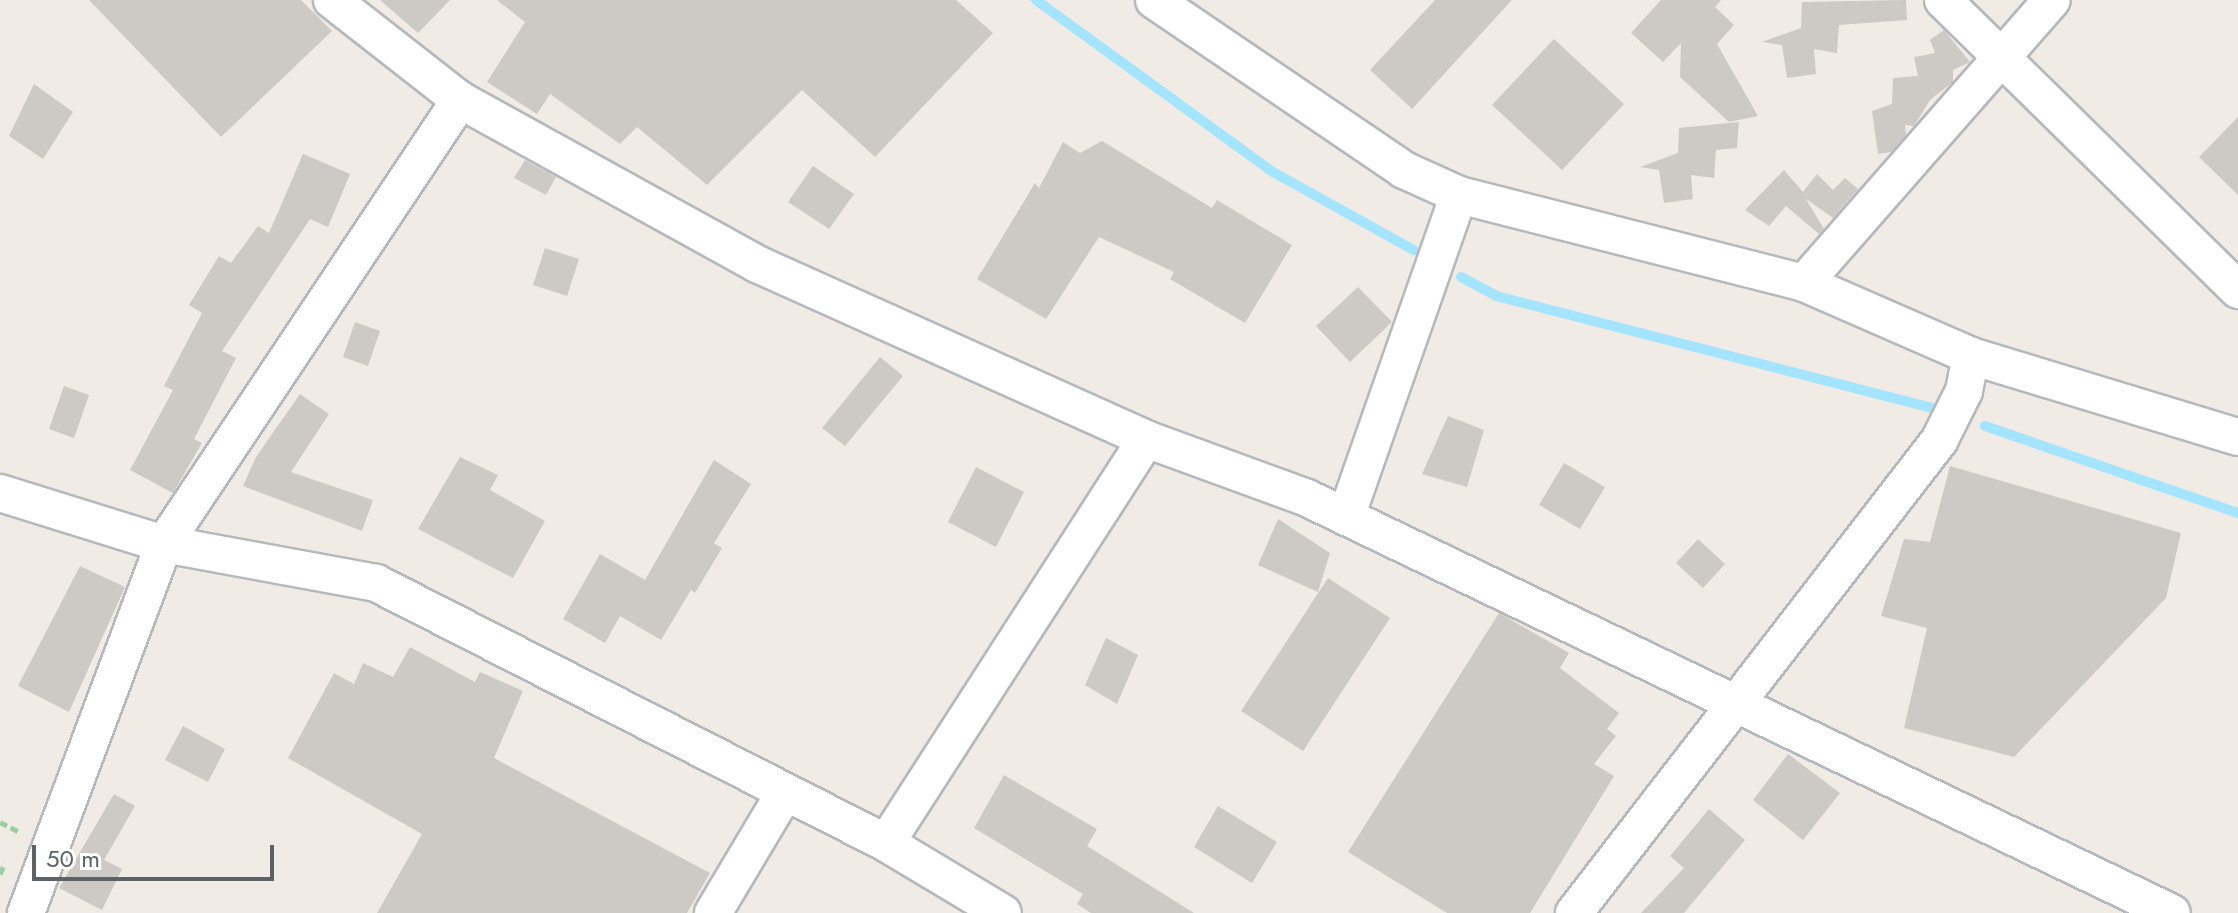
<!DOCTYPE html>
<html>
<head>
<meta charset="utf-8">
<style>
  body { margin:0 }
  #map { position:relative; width:2238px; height:913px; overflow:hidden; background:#f0ece5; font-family:Jost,sans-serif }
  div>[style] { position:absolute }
  .stream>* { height:10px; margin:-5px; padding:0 5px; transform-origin:5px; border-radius:5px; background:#a5e4ff }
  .building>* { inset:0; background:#cdc9c4 }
  .path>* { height:5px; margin-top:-2.5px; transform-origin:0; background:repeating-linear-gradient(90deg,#9bd0a2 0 8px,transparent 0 12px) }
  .roads { filter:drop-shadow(2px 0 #b5b8bc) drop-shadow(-2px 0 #b5b8bc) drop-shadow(0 2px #b5b8bc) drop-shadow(0 -2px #b5b8bc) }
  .minor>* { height:36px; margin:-18px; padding:0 18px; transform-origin:18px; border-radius:18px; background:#fff }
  span { translate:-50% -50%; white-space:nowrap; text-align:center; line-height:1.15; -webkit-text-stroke:6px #fff; paint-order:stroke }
  .scale { position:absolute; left:32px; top:845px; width:242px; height:36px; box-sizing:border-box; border:4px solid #5c6266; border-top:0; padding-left:10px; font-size:24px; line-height:28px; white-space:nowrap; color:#5c6266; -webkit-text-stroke:6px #fff; paint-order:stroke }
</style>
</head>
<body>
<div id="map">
  <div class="stream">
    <i style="left:1036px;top:0;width:293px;rotate:36deg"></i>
    <i style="left:1273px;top:172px;width:161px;rotate:29deg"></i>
    <i style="left:1461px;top:277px;width:40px;rotate:28deg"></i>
    <i style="left:1496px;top:296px;width:450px;rotate:14.4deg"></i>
    <i style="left:1985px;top:426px;width:268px;rotate:19deg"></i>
  </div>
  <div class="building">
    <i style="clip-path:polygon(89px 0,301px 0,332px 31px,221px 137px)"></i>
    <i style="clip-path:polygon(380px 0,450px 0,418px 33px)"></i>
    <i style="clip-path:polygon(497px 0,956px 0,993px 33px,875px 157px,802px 90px,707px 185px,637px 127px,620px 144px,550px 94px,537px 114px,487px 82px,525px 22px)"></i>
    <i style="clip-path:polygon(1435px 0,1512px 0,1412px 109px,1370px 70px)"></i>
    <i style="clip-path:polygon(1661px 0,1721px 0,1715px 7px,1734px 25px,1717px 44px,1758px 116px,1729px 122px,1680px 77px,1681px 43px,1663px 62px,1631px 33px)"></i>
    <i style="clip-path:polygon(1906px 0,1907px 20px,1839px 25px,1837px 53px,1814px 49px,1816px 74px,1787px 78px,1782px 45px,1762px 42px,1801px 28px,1802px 2px)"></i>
    <i style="clip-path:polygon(1944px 30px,1970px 62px,1953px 70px,1953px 82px,1930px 100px,1914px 126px,1905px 125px,1906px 135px,1891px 152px,1878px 154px,1872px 111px,1892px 104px,1893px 78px,1918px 76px,1914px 57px,1935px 53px,1930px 40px)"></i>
    <i style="clip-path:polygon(1554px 39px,1624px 104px,1562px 170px,1492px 105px)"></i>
    <i style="clip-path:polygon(34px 84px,73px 112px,43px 159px,9px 136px)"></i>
    <i style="clip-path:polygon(2238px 117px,2238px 195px,2199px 157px)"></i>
    <i style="clip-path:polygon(1739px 122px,1737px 148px,1716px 150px,1714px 178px,1691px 175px,1693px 199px,1664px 203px,1659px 170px,1640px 167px,1678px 153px,1679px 128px)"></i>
    <i style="clip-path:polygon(1102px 141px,1212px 208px,1217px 200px,1292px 245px,1245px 323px,1170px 279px,1174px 272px,1099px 237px,1046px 319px,977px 279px,1035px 183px,1039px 188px,1063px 142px,1080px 153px)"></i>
    <i style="clip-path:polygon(303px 154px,350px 174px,328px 227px,310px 219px,222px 351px,236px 358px,194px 439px,202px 443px,173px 493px,130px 470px,173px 390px,164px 386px,202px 313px,189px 305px,219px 256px,231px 263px,258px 226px,269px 233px)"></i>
    <i style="clip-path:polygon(525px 160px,556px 177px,546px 195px,514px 178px)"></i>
    <i style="clip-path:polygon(813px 166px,854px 194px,829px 229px,788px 202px)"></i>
    <i style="clip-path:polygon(1784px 170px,1803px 192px,1817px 174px,1833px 190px,1845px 178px,1858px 189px,1833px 218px,1806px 199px,1824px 229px,1819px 234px,1786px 206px,1769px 226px,1745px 210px)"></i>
    <i style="clip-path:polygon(545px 248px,579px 259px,567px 296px,533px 285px)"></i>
    <i style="clip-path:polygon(1358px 287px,1392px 322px,1350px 362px,1316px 326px)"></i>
    <i style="clip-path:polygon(355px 322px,380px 331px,368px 366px,343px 357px)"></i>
    <i style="clip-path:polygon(880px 357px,903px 376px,845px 446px,822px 428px)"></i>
    <i style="clip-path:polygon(64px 386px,89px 395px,74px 438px,49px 429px)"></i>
    <i style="clip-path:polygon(300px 394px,329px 414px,291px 472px,373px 500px,362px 531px,243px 486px,256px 457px)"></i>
    <i style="clip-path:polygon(1448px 416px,1484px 430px,1467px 487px,1422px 474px)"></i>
    <i style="clip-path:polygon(460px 457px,498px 475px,490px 490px,545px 521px,513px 578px,418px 529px)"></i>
    <i style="clip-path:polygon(714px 460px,751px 484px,714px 543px,722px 548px,695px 593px,691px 590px,661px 640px,620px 616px,605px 643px,563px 619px,600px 554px,645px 580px)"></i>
    <i style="clip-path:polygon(1564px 463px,1605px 487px,1580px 529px,1539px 505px)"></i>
    <i style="clip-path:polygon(1950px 466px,2181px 533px,2166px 598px,2014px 757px,1904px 728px,1927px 628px,1881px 616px,1904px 539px,1930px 542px)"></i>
    <i style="clip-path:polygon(976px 467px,1024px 492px,996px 547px,948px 522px)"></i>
    <i style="clip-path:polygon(1278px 519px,1330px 553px,1318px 592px,1258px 565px)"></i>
    <i style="clip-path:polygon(1698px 539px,1725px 564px,1703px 588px,1676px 563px)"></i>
    <i style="clip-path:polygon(80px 566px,125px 587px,69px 712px,18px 686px)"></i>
    <i style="clip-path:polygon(1328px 578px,1390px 618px,1303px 751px,1241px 711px)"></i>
    <i style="clip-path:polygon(1499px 613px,1569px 653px,1560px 668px,1619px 713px,1607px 729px,1616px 736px,1594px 764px,1614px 776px,1530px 913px,1447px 913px,1348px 852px)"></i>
    <i style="clip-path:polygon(1106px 638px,1138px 655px,1117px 704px,1085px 685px)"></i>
    <i style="clip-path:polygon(410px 647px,475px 682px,480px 672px,523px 691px,494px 758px,710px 873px,687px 913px,377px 913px,422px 834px,288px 758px,334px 673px,354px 684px,363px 663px,393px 677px)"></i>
    <i style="clip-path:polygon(183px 726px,225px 749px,208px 782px,165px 760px)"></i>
    <i style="clip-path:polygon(1788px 754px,1840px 793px,1803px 840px,1753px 800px)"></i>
    <i style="clip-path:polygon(1004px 775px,1097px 829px,1087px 846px,1194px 913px,1091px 913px,1077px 904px,1083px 894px,974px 828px)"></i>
    <i style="clip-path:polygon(114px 794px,135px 806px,104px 860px,122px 869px,102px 910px,59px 888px)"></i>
    <i style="clip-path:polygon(1218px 806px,1277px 842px,1252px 883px,1194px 847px)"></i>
    <i style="clip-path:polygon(1709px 809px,1745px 840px,1684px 913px,1641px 913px,1684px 868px,1670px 856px)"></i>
  </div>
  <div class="path">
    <i style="left:0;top:822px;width:22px;rotate:27deg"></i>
    <i style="left:0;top:874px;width:12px;rotate:-66deg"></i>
  </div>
  <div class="roads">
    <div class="minor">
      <i style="left:332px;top:0;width:162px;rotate:38deg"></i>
      <i style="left:460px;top:100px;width:339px;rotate:28.9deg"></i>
      <i style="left:757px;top:264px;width:427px;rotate:24.2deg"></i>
      <i style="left:1146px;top:439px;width:171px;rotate:20.1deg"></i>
      <i style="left:1307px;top:498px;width:959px;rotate:25.63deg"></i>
      <i style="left:1154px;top:0;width:302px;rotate:34.2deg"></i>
      <i style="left:1404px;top:170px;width:60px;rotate:24.4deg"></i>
      <i style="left:1459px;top:195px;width:356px;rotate:14.3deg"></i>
      <i style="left:1804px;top:283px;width:376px;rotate:-48.8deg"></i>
      <i style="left:1943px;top:0;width:414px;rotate:44.5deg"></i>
      <i style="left:1804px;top:283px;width:182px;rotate:23.6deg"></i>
      <i style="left:1971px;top:356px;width:279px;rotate:16.9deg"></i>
      <i style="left:0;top:493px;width:172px;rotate:17.3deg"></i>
      <i style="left:164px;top:544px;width:216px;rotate:10.4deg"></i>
      <i style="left:376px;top:583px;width:572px;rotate:27.01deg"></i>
      <i style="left:886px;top:843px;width:136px;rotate:30.9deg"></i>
      <i style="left:1346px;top:517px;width:341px;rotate:-70.7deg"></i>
      <i style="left:886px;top:843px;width:480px;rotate:-57.2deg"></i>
      <i style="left:26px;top:913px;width:394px;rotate:-69.5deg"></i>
      <i style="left:164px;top:544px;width:534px;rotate:-56.31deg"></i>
      <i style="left:713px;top:913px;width:141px;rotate:-59.2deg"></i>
      <i style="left:1574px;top:913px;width:597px;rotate:-52.29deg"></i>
      <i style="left:1939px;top:441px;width:56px;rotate:-63.4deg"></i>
      <i style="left:1964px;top:391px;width:36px;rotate:-79deg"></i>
    </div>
  </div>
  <div class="scale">50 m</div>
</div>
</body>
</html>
